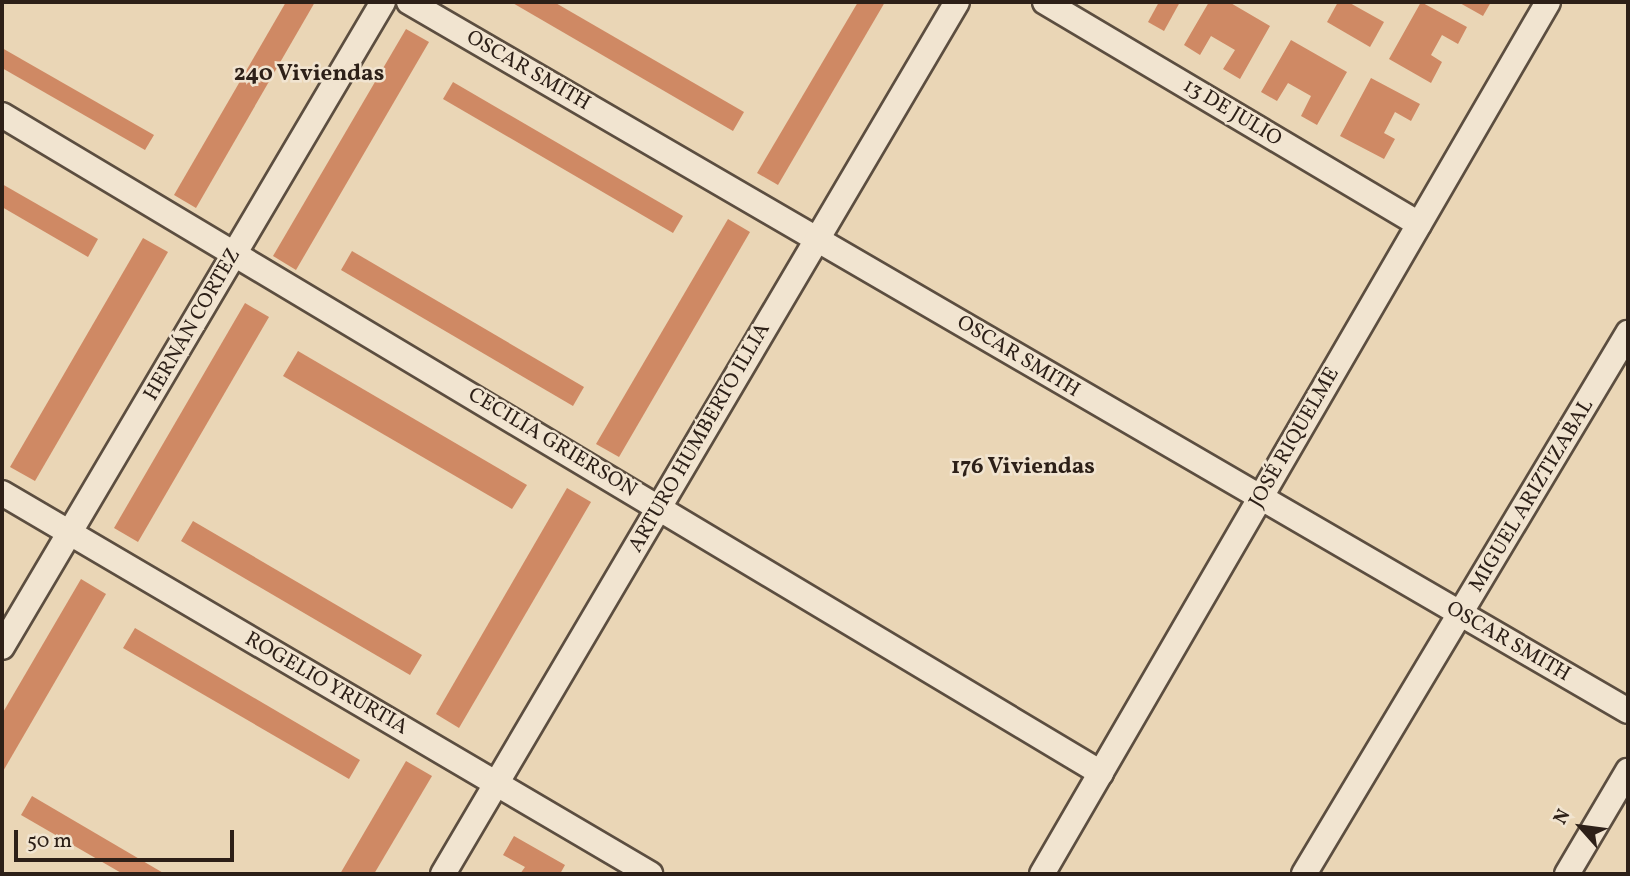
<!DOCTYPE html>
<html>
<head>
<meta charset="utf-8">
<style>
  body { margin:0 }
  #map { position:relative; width:1630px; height:876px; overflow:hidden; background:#ead6b6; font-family:Vollkorn,serif }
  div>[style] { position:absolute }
  .building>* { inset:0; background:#cf8964 }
  .roads { filter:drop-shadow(2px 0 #5c4e40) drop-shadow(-2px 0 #5c4e40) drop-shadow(0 2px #5c4e40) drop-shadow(0 -2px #5c4e40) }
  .minor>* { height:24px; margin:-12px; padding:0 12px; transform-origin:12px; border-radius:12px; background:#f1e4d0 }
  span { translate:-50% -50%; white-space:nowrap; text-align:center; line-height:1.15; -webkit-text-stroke:5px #f1e4d0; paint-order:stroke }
  .street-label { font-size:21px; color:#2d2018 }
  .neighbourhood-label { font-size:23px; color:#2d2018; font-weight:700 }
  .frame { position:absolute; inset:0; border:4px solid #2d2018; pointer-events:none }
  .north { position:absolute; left:1546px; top:792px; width:70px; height:70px; -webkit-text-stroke:5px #f1e4d0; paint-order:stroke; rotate:298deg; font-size:19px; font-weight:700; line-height:28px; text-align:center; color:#2d2018 }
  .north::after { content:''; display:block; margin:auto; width:24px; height:32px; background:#2d2018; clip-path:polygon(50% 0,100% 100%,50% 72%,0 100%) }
  .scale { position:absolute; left:14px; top:830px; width:220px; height:32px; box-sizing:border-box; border:4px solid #2d2018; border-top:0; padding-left:9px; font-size:21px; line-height:24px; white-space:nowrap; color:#2d2018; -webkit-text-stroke:5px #f1e4d0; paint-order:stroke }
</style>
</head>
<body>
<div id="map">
  <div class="building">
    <i style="clip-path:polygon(286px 2px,315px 2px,196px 208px,174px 195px)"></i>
    <i style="clip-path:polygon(511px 2px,554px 2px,744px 112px,733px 131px)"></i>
    <i style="clip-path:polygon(858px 2px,885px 2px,778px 185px,757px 173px)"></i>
    <i style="clip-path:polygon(1159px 2px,1180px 2px,1164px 31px,1148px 22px)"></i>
    <i style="clip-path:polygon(1209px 2px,1229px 2px,1270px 26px,1240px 79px,1223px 69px,1235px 50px,1211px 36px,1200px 55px,1184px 45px)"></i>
    <i style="clip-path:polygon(1338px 2px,1348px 2px,1384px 22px,1370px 47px,1327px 22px)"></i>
    <i style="clip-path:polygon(1421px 2px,1467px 27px,1458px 44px,1442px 35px,1431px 55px,1442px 62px,1431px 83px,1389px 59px)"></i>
    <i style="clip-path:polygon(1458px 2px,1491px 2px,1483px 16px)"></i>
    <i style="clip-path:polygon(406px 29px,429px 42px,296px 270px,273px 256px)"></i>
    <i style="clip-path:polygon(1291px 40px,1347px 72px,1317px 125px,1301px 116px,1311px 96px,1288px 83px,1277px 101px,1261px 92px)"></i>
    <i style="clip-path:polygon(2px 48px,154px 135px,145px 150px,2px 68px)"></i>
    <i style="clip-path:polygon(1371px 78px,1420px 104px,1411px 121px,1395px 112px,1384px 133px,1395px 139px,1384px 159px,1340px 136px)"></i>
    <i style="clip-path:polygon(453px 82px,683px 216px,673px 233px,443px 99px)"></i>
    <i style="clip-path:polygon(2px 184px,98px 239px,88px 257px,2px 207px)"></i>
    <i style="clip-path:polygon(728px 219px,750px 232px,619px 457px,596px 444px)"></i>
    <i style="clip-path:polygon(143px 238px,168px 252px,35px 481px,10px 467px)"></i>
    <i style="clip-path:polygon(352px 251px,584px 387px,573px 406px,341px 270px)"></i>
    <i style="clip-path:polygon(245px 303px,269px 317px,138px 542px,114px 528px)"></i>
    <i style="clip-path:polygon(298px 351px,527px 485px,512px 509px,283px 376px)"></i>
    <i style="clip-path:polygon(567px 488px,591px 502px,459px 728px,436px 714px)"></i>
    <i style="clip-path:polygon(193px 521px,422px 655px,410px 675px,181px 541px)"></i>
    <i style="clip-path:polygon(81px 579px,106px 594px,2px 773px,2px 714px)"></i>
    <i style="clip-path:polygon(135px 628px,360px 760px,349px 779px,123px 648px)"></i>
    <i style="clip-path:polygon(406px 761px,432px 776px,374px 874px,340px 874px)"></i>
    <i style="clip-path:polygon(32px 796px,165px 874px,123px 874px,21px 815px)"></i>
    <i style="clip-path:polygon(514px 836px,565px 865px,560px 874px,520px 874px,525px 867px,503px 855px)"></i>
  </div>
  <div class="roads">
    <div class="minor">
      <i style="left:409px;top:2px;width:1410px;rotate:30.18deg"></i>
      <i style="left:1045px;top:2px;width:435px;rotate:30.7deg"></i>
      <i style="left:2px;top:115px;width:1281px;rotate:30.91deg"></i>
      <i style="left:2px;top:493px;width:752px;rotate:30.45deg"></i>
      <i style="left:2px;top:647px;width:749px;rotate:-59.43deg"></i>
      <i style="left:443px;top:874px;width:1012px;rotate:-59.48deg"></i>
      <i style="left:1042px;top:874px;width:1008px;rotate:-59.87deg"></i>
      <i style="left:1304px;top:874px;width:631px;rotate:-59.08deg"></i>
      <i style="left:1567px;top:874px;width:120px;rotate:-59.4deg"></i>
    </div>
  </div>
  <div class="street-label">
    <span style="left:528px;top:71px;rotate:30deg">OSCAR SMITH</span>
    <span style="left:1232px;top:113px;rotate:31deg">13 DE JULIO</span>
    <span style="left:193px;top:325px;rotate:-60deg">HERNÁN CORTEZ</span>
    <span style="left:1018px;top:357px;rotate:31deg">OSCAR SMITH</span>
    <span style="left:700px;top:438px;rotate:-60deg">ARTURO HUMBERTO ILLIA</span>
    <span style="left:1295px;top:438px;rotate:-60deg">JOSÉ RIQUELME</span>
    <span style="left:552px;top:443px;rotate:31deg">CECILIA GRIERSON</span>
    <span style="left:1532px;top:496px;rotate:-59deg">MIGUEL ARIZTIZABAL</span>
    <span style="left:1508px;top:642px;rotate:30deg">OSCAR SMITH</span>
    <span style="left:326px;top:684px;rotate:30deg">ROGELIO YRURTIA</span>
  </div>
  <div class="neighbourhood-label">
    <span style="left:309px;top:74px">240 Viviendas</span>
    <span style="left:1023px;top:467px">176 Viviendas</span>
  </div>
  <div class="frame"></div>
  <div class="north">N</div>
  <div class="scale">50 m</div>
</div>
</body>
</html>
